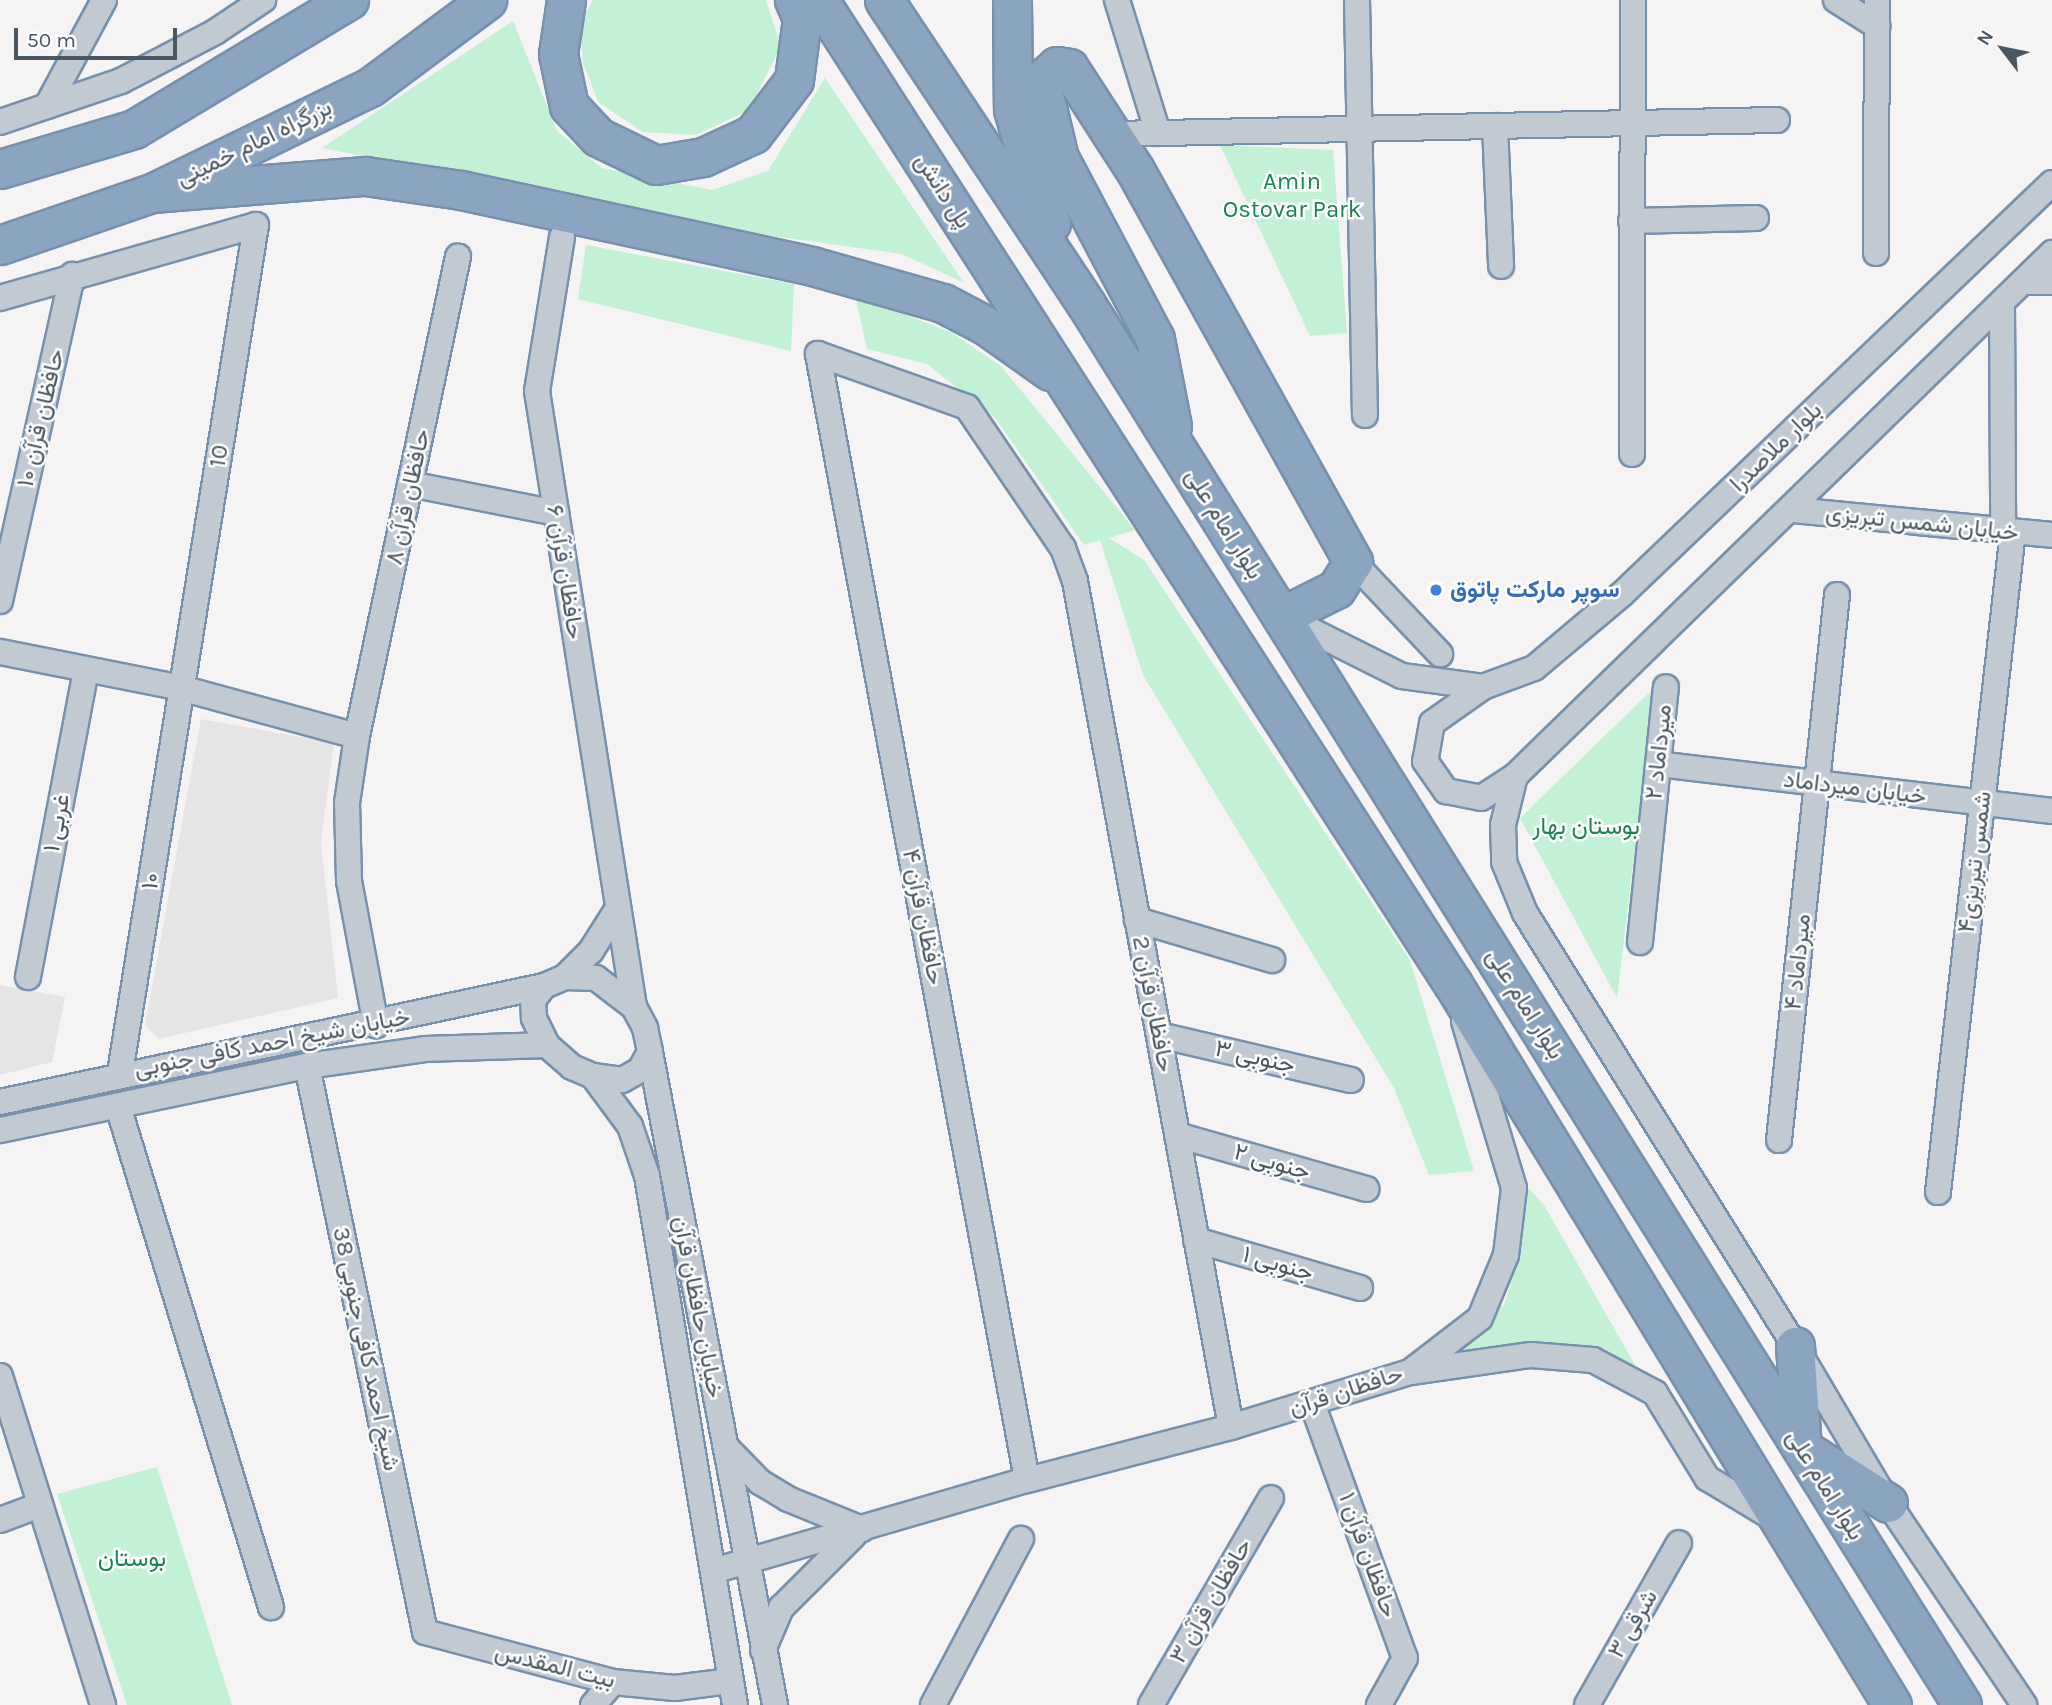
<!DOCTYPE html>
<html>
<head>
<meta charset="utf-8">
<style>
  body { margin:0 }
  #map { position:relative; width:2052px; height:1705px; overflow:hidden; background:#f5f3f3; font-family:Karla,Vazirmatn,sans-serif }
  div>[style] { position:absolute }
  .education>* { inset:0; background:#e6e4e5 }
  .green>* { inset:0; background:#c3f1d5 }
  .roads { filter:drop-shadow(2px 0 #7690ad) drop-shadow(-2px 0 #7690ad) drop-shadow(0 2px #7690ad) drop-shadow(0 -2px #7690ad) }
  .minor>* { height:24px; margin:-12px; padding:0 12px; transform-origin:12px; border-radius:12px; background:#c1cad2 }
  .highway>* { height:37px; margin:-18.5px; padding:0 18.5px; transform-origin:18.5px; border-radius:18.5px; background:#8ba5c1 }
  .dots>* { width:19px; height:19px; translate:-50% -50%; box-sizing:border-box; border:4px solid #fff; border-radius:50% }
  span { translate:-50% -50%; white-space:nowrap; text-align:center; line-height:1.15; -webkit-text-stroke:5px #fff; paint-order:stroke }
  .street-label { font-size:24px; color:#4a5661 }
  .park-label { font-size:24px; color:#17864f }
  .shop-label { font-size:24px; color:#366cbe; font-weight:700 }
  .left { translate:0 -50%; text-align:left }
  .north { position:absolute; left:1968px; top:14px; width:70px; height:70px; -webkit-text-stroke:5px #fff; paint-order:stroke; rotate:302deg; font-size:19px; font-weight:700; line-height:28px; text-align:center; color:#4a5661 }
  .north::after { content:''; display:block; margin:auto; width:24px; height:32px; background:#4a5661; clip-path:polygon(50% 0,100% 100%,50% 72%,0 100%) }
  .scale { position:absolute; left:14px; top:28px; width:163px; height:32px; box-sizing:border-box; border:4px solid #4a5661; border-top:0; padding-left:9px; font-size:21px; line-height:24px; white-space:nowrap; color:#4a5661; -webkit-text-stroke:5px #fff; paint-order:stroke }
</style>
</head>
<body>
<div id="map">
  <div class="education">
    <i style="clip-path:polygon(201px 719px,334px 743px,321px 841px,338px 998px,158px 1039px,145px 1025px)"></i>
    <i style="clip-path:polygon(0 985px,65px 997px,52px 1062px,0 1075px)"></i>
  </div>
  <div class="green">
    <i style="clip-path:polygon(593px 0,766px 0,781px 46px,749px 110px,696px 135px,643px 132px,598px 102px,583px 63px,580px 23px)"></i>
    <i style="clip-path:polygon(513px 21px,557px 131px,602px 168px,712px 190px,768px 171px,825px 78px,964px 283px,902px 254px,772px 236px,322px 148px)"></i>
    <i style="clip-path:polygon(1220px 145px,1333px 150px,1347px 333px,1310px 336px)"></i>
    <i style="clip-path:polygon(586px 245px,794px 284px,791px 351px,578px 299px)"></i>
    <i style="clip-path:polygon(855px 295px,952px 333px,1001px 366px,1135px 530px,1109px 538px,1144px 560px,1410px 960px,1474px 1171px,1429px 1175px,1394px 1088px,1143px 675px,1100px 540px,1084px 545px,996px 419px,927px 364px,867px 349px)"></i>
    <i style="clip-path:polygon(1654px 688px,1617px 998px,1520px 818px)"></i>
    <i style="clip-path:polygon(1522px 1181px,1544px 1205px,1640px 1374px,1453px 1357px,1505px 1303px,1521px 1246px)"></i>
    <i style="clip-path:polygon(157px 1467px,232px 1705px,127px 1705px,57px 1494px)"></i>
  </div>
  <div class="roads">
    <div class="minor">
      <i style="left:1117px;top:0;width:139px;rotate:72.9deg"></i>
      <i style="left:1357px;top:0;width:415px;rotate:88.9deg"></i>
      <i style="left:1836px;top:0;width:49px;rotate:32.4deg"></i>
      <i style="left:47px;top:106px;width:120px;rotate:-61.7deg"></i>
      <i style="left:0;top:122px;width:128px;rotate:-18.7deg"></i>
      <i style="left:121px;top:81px;width:106px;rotate:-27.5deg"></i>
      <i style="left:215px;top:32px;width:58px;rotate:-33.7deg"></i>
      <i style="left:1495px;top:126px;width:140px;rotate:87.5deg"></i>
      <i style="left:1114px;top:134px;width:663px;rotate:-1.21deg"></i>
      <i style="left:2052px;top:183px;width:595px;rotate:136.29deg"></i>
      <i style="left:1622px;top:594px;width:115px;rotate:139.9deg"></i>
      <i style="left:1534px;top:668px;width:54px;rotate:159.6deg"></i>
      <i style="left:1483px;top:687px;width:62px;rotate:144.8deg"></i>
      <i style="left:1432px;top:723px;width:39px;rotate:100deg"></i>
      <i style="left:1425px;top:761px;width:37px;rotate:55deg"></i>
      <i style="left:1446px;top:791px;width:36px;rotate:11deg"></i>
      <i style="left:1481px;top:798px;width:40px;rotate:-32.9deg"></i>
      <i style="left:1515px;top:776px;width:750px;rotate:-44.24deg"></i>
      <i style="left:1631px;top:221px;width:125px;rotate:-1.4deg"></i>
      <i style="left:562px;top:237px;width:156px;rotate:99.2deg"></i>
      <i style="left:537px;top:391px;width:624px;rotate:81.05deg"></i>
      <i style="left:1876px;top:253px;width:253px;rotate:-89.8deg"></i>
      <i style="left:2023px;top:282px;width:29px"></i>
      <i style="left:0;top:298px;width:266px;rotate:-15.9deg"></i>
      <i style="left:256px;top:225px;width:859px;rotate:99.11deg"></i>
      <i style="left:2002px;top:303px;width:228px;rotate:89.7deg"></i>
      <i style="left:818px;top:354px;width:158px;rotate:19.6deg"></i>
      <i style="left:967px;top:407px;width:171px;rotate:55.8deg"></i>
      <i style="left:1063px;top:548px;width:35px;rotate:70deg"></i>
      <i style="left:1075px;top:581px;width:860px;rotate:79.55deg"></i>
      <i style="left:818px;top:354px;width:1145px;rotate:79.48deg"></i>
      <i style="left:1632px;top:454px;width:454px;rotate:-89.9deg"></i>
      <i style="left:410px;top:484px;width:149px;rotate:11.2deg"></i>
      <i style="left:1793px;top:510px;width:260px;rotate:5.5deg"></i>
      <i style="left:1353px;top:562px;width:127px;rotate:46.6deg"></i>
      <i style="left:0;top:601px;width:334px;rotate:-77.5deg"></i>
      <i style="left:1282px;top:616px;width:134px;rotate:26.6deg"></i>
      <i style="left:1402px;top:676px;width:82px;rotate:7.7deg"></i>
      <i style="left:0;top:652px;width:185px;rotate:11.2deg"></i>
      <i style="left:181px;top:688px;width:182px;rotate:15.3deg"></i>
      <i style="left:357px;top:736px;width:68px;rotate:98.5deg"></i>
      <i style="left:347px;top:803px;width:78px;rotate:88.5deg"></i>
      <i style="left:349px;top:881px;width:147px;rotate:79.4deg"></i>
      <i style="left:357px;top:736px;width:490px;rotate:-78.1deg"></i>
      <i style="left:1658px;top:764px;width:397px;rotate:6.8deg"></i>
      <i style="left:1515px;top:776px;width:50px;rotate:103.8deg"></i>
      <i style="left:1503px;top:825px;width:37px;rotate:88deg"></i>
      <i style="left:1504px;top:862px;width:55px;rotate:67.6deg"></i>
      <i style="left:1525px;top:913px;width:510px;rotate:58.05deg"></i>
      <i style="left:1795px;top:1346px;width:182px;rotate:59.4deg"></i>
      <i style="left:1888px;top:1503px;width:244px;rotate:56deg"></i>
      <i style="left:1137px;top:920px;width:141px;rotate:16.5deg"></i>
      <i style="left:1640px;top:942px;width:256px;rotate:-84.2deg"></i>
      <i style="left:28px;top:977px;width:312px;rotate:-79.3deg"></i>
      <i style="left:565px;top:977px;width:31px;rotate:2deg"></i>
      <i style="left:596px;top:978px;width:48px;rotate:37.3deg"></i>
      <i style="left:634px;top:1007px;width:24px;rotate:62deg"></i>
      <i style="left:645px;top:1028px;width:25px;rotate:78deg"></i>
      <i style="left:650px;top:1052px;width:21px;rotate:119deg"></i>
      <i style="left:640px;top:1070px;width:21px;rotate:151deg"></i>
      <i style="left:622px;top:1080px;width:29px;rotate:-172deg"></i>
      <i style="left:593px;top:1076px;width:23px;rotate:-157deg"></i>
      <i style="left:572px;top:1067px;width:33px;rotate:-139deg"></i>
      <i style="left:547px;top:1045px;width:30px;rotate:-116deg"></i>
      <i style="left:534px;top:1018px;width:18px;rotate:-93deg"></i>
      <i style="left:533px;top:1000px;width:18px;rotate:-52deg"></i>
      <i style="left:544px;top:986px;width:23px;rotate:-23deg"></i>
      <i style="left:565px;top:977px;width:37px;rotate:-45deg"></i>
      <i style="left:591px;top:951px;width:51px;rotate:-57.9deg"></i>
      <i style="left:1159px;top:1035px;width:197px;rotate:13.2deg"></i>
      <i style="left:650px;top:1052px;width:665px;rotate:79.16deg"></i>
      <i style="left:307px;top:1066px;width:578px;rotate:78.22deg"></i>
      <i style="left:425px;top:1632px;width:195px;rotate:14.9deg"></i>
      <i style="left:613px;top:1682px;width:62px;rotate:5.5deg"></i>
      <i style="left:675px;top:1688px;width:54px;rotate:-7.4deg"></i>
      <i style="left:593px;top:1076px;width:62px;rotate:53.5deg"></i>
      <i style="left:630px;top:1126px;width:53px;rotate:71.2deg"></i>
      <i style="left:647px;top:1176px;width:536px;rotate:80.56deg"></i>
      <i style="left:0;top:1102px;width:556px;rotate:-12.04deg"></i>
      <i style="left:118px;top:1106px;width:524px;rotate:73.02deg"></i>
      <i style="left:0;top:1130px;width:314px;rotate:-11.8deg"></i>
      <i style="left:307px;top:1066px;width:119px;rotate:-8.2deg"></i>
      <i style="left:425px;top:1049px;width:122px;rotate:-1.9deg"></i>
      <i style="left:1177px;top:1135px;width:197px;rotate:15.9deg"></i>
      <i style="left:1779px;top:1140px;width:548px;rotate:-83.93deg"></i>
      <i style="left:1938px;top:1192px;width:664px;rotate:-83.52deg"></i>
      <i style="left:1196px;top:1240px;width:171px;rotate:16.3deg"></i>
      <i style="left:1411px;top:1372px;width:121px;rotate:-8.1deg"></i>
      <i style="left:1531px;top:1355px;width:62px;rotate:4.6deg"></i>
      <i style="left:1593px;top:1360px;width:70px;rotate:28deg"></i>
      <i style="left:1655px;top:1393px;width:100px;rotate:58.5deg"></i>
      <i style="left:1707px;top:1478px;width:79px;rotate:31.1deg"></i>
      <i style="left:0;top:1376px;width:345px;rotate:72.6deg"></i>
      <i style="left:1312px;top:1403px;width:271px;rotate:70deg"></i>
      <i style="left:1405px;top:1658px;width:54px;rotate:119deg"></i>
      <i style="left:729px;top:1450px;width:45px;rotate:45.9deg"></i>
      <i style="left:760px;top:1482px;width:33px;rotate:31deg"></i>
      <i style="left:788px;top:1499px;width:80px;rotate:22.1deg"></i>
      <i style="left:0;top:1520px;width:43px;rotate:-20.6deg"></i>
      <i style="left:713px;top:1571px;width:327px;rotate:-16.2deg"></i>
      <i style="left:1027px;top:1480px;width:211px;rotate:-14.6deg"></i>
      <i style="left:1231px;top:1427px;width:187px;rotate:-17.1deg"></i>
      <i style="left:1410px;top:1372px;width:88px;rotate:-37.6deg"></i>
      <i style="left:1480px;top:1318px;width:68px;rotate:-67.6deg"></i>
      <i style="left:1506px;top:1255px;width:67px;rotate:-83.2deg"></i>
      <i style="left:1514px;top:1188px;width:174px;rotate:-106.7deg"></i>
      <i style="left:763px;top:1650px;width:46px;rotate:-66.8deg"></i>
      <i style="left:781px;top:1608px;width:103px;rotate:-45deg"></i>
      <i style="left:593px;top:1705px;width:30px;rotate:-49deg"></i>
      <i style="left:933px;top:1705px;width:188px;rotate:-62.1deg"></i>
      <i style="left:1151px;top:1705px;width:239px;rotate:-59.9deg"></i>
      <i style="left:1587px;top:1705px;width:186px;rotate:-60.4deg"></i>
    </div>
    <div class="highway">
      <i style="left:566px;top:0;width:55px;rotate:98.4deg"></i>
      <i style="left:558px;top:54px;width:53px;rotate:78.1deg"></i>
      <i style="left:569px;top:106px;width:42px;rotate:46.9deg"></i>
      <i style="left:598px;top:137px;width:64px;rotate:25.8deg"></i>
      <i style="left:656px;top:165px;width:48px;rotate:-9.7deg"></i>
      <i style="left:703px;top:157px;width:55px;rotate:-24.7deg"></i>
      <i style="left:753px;top:134px;width:68px;rotate:-52.8deg"></i>
      <i style="left:794px;top:80px;width:63px;rotate:-82.6deg"></i>
      <i style="left:802px;top:18px;width:20px;rotate:-114deg"></i>
      <i style="left:819px;top:0;width:1171px;rotate:57.21deg"></i>
      <i style="left:1453px;top:984px;width:844px;rotate:58.66deg"></i>
      <i style="left:884px;top:0;width:365px;rotate:56.4deg"></i>
      <i style="left:1086px;top:304px;width:1652px;rotate:57.98deg"></i>
      <i style="left:1012px;top:0;width:109px;rotate:89.5deg"></i>
      <i style="left:1013px;top:109px;width:71px;rotate:74.4deg"></i>
      <i style="left:1032px;top:177px;width:50px;rotate:67.6deg"></i>
      <i style="left:0;top:169px;width:140px;rotate:-16.6deg"></i>
      <i style="left:134px;top:129px;width:251px;rotate:-31deg"></i>
      <i style="left:152px;top:193px;width:214px;rotate:-4.6deg"></i>
      <i style="left:365px;top:176px;width:97px;rotate:8.3deg"></i>
      <i style="left:461px;top:190px;width:359px;rotate:12.2deg"></i>
      <i style="left:812px;top:266px;width:136px;rotate:15.8deg"></i>
      <i style="left:943px;top:303px;width:47px;rotate:27.6deg"></i>
      <i style="left:985px;top:325px;width:80px;rotate:35.3deg"></i>
      <i style="left:0;top:245px;width:161px;rotate:-18.9deg"></i>
      <i style="left:152px;top:193px;width:242px;rotate:-25.9deg"></i>
      <i style="left:370px;top:87px;width:146px;rotate:-36.6deg"></i>
      <i style="left:1172px;top:426px;width:89px;rotate:-101.1deg"></i>
      <i style="left:1155px;top:339px;width:205px;rotate:-117.9deg"></i>
      <i style="left:1059px;top:158px;width:69px;rotate:-103.4deg"></i>
      <i style="left:1043px;top:91px;width:15px;rotate:-79deg"></i>
      <i style="left:1046px;top:76px;width:15px;rotate:-42deg"></i>
      <i style="left:1057px;top:66px;width:12px;rotate:9deg"></i>
      <i style="left:1069px;top:68px;width:121px;rotate:57.1deg"></i>
      <i style="left:1135px;top:170px;width:449px;rotate:60.9deg"></i>
      <i style="left:1353px;top:562px;width:32px;rotate:122deg"></i>
      <i style="left:1336px;top:589px;width:60px;rotate:153.4deg"></i>
      <i style="left:1795px;top:1346px;width:102px;rotate:86.1deg"></i>
      <i style="left:1802px;top:1448px;width:102px;rotate:32.6deg"></i>
    </div>
  </div>
  <div class="dots">
    <i style="left:1436px;top:590px;background:#3f7fe0"></i>
  </div>
  <div class="street-label">
    <span style="left:254px;top:143px;rotate:-26deg">بزرگراه امام خمینی</span>
    <span style="left:943px;top:191px;rotate:57deg">پل دانش</span>
    <span style="left:41px;top:418px;rotate:-77deg">حافظان قرآن ۱۰</span>
    <span style="left:1776px;top:447px;rotate:-44deg">بلوار ملاصدرا</span>
    <span style="left:219px;top:456px;rotate:-81deg">10</span>
    <span style="left:408px;top:497px;rotate:-78deg">حافظان قرآن ۸</span>
    <span style="left:1922px;top:523px;rotate:6deg">خیابان شمس تبریزی</span>
    <span style="left:1224px;top:524px;rotate:58deg">بلوار امام علی</span>
    <span style="left:565px;top:572px;rotate:81deg">حافظان قرآن ۶</span>
    <span style="left:1659px;top:752px;rotate:-84deg">میرداماد ۲</span>
    <span style="left:1855px;top:788px;rotate:7deg">خیابان میرداماد</span>
    <span style="left:57px;top:823px;rotate:-79deg">۱ غربی</span>
    <span style="left:1975px;top:862px;rotate:-83deg">شمس تیریزی۴</span>
    <span style="left:151px;top:881px;rotate:-81deg">۱۰</span>
    <span style="left:923px;top:917px;rotate:79deg">حافظان قرآن ۴</span>
    <span style="left:1798px;top:962px;rotate:-84deg">میرداماد ۴</span>
    <span style="left:1153px;top:1004px;rotate:79deg">حافظان قرآن 2</span>
    <span style="left:1525px;top:1004px;rotate:58deg">بلوار امام علی</span>
    <span style="left:272px;top:1043px;rotate:-11deg">خیابان شیخ احمد کافی جنوبی</span>
    <span style="left:1255px;top:1057px;rotate:13deg">جنوبی ۳</span>
    <span style="left:1272px;top:1162px;rotate:16deg">جنوبی ۲</span>
    <span style="left:1278px;top:1264px;rotate:16deg">جنوبی ۱</span>
    <span style="left:698px;top:1307px;rotate:79deg">خیابان حافظان قرآن</span>
    <span style="left:366px;top:1349px;rotate:78deg">شیخ احمد کافی جنوبی 38</span>
    <span style="left:1346px;top:1391px;rotate:-18deg">حافظان قرآن</span>
    <span style="left:1825px;top:1485px;rotate:58deg">بلوار امام علی</span>
    <span style="left:1368px;top:1555px;rotate:70deg">حافظان قرآن ۱</span>
    <span style="left:1211px;top:1601px;rotate:-60deg">حافظان قرآن ۳</span>
    <span style="left:1633px;top:1624px;rotate:-60deg">۳ شرقی</span>
    <span style="left:555px;top:1666px;rotate:14deg">بیت المقدس</span>
  </div>
  <div class="park-label">
    <span style="left:1292px;top:196px">Amin<br>Ostovar Park</span>
    <span style="left:1586px;top:827px">بوستان بهار</span>
    <span style="left:132px;top:1559px">بوستان</span>
  </div>
  <div class="shop-label">
    <span class="left" style="left:1450px;top:590px">سوپر مارکت پاتوق</span>
  </div>
  <div class="north">N</div>
  <div class="scale">50 m</div>
</div>
</body>
</html>
